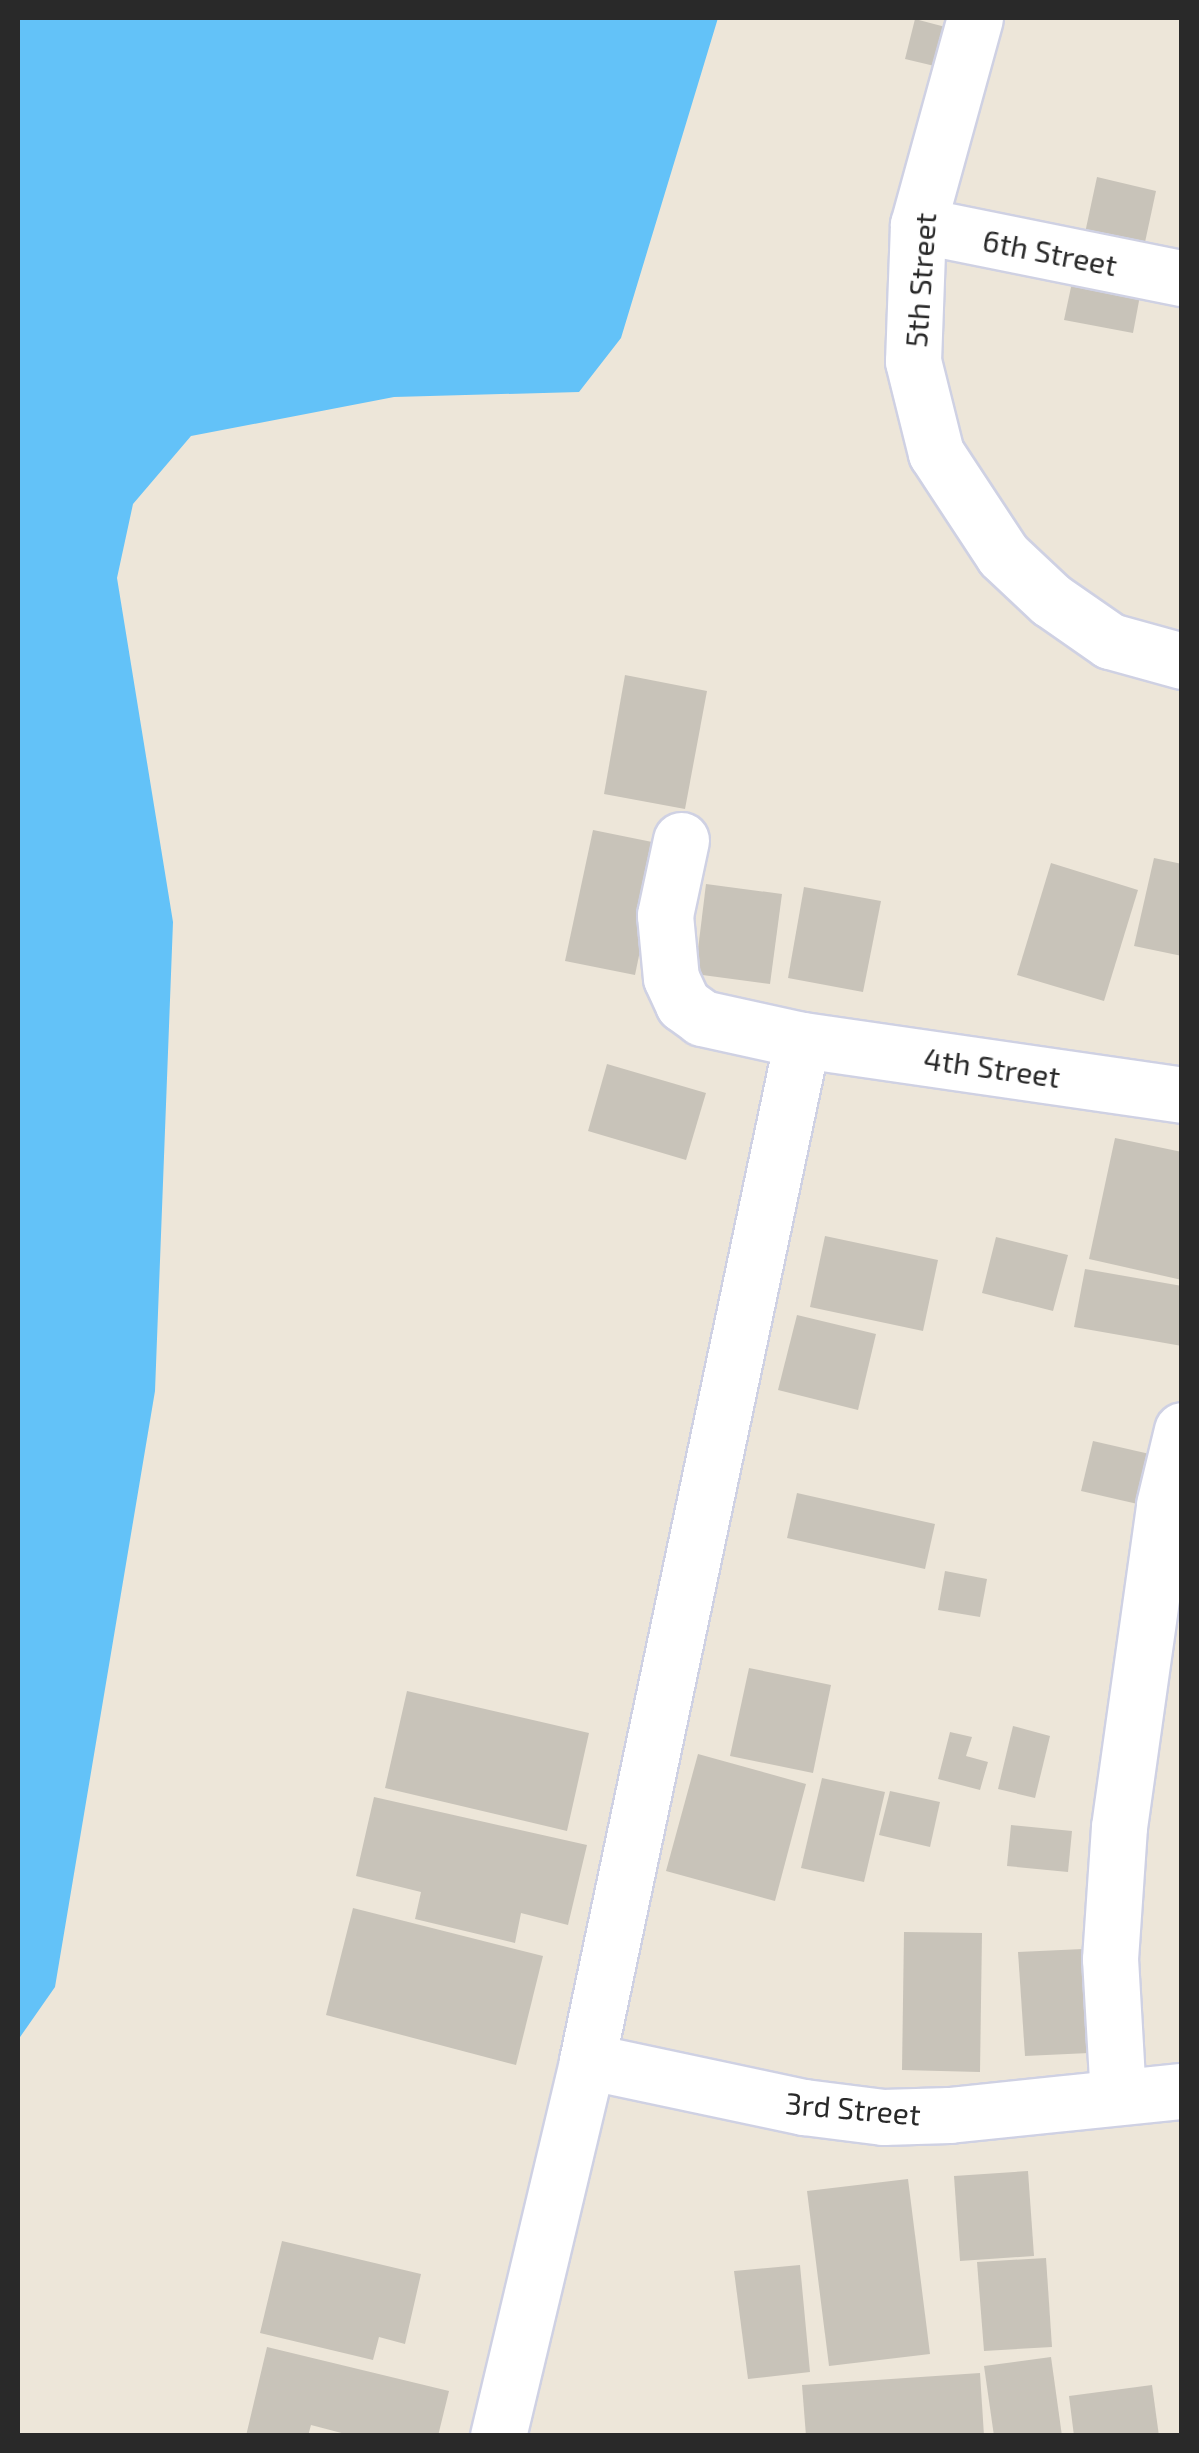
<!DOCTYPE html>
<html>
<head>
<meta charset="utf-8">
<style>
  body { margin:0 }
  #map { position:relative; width:1199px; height:2453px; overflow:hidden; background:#ede6d9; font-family:"Exo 2",sans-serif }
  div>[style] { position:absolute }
  .water>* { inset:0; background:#63c2f8 }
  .building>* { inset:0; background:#c8c3b9 }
  .roads { filter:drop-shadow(2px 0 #cfd1e3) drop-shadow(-2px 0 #cfd1e3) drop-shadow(0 2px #cfd1e3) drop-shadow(0 -2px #cfd1e3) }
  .street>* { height:55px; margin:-27.5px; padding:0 27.5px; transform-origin:27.5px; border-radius:27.5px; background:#fff }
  span { translate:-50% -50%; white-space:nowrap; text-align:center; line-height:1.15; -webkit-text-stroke:9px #fff; paint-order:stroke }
  .street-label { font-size:30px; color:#292929 }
  .frame { position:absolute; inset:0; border:20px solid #292929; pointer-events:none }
</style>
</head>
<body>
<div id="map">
  <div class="water">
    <i style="clip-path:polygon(18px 18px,718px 18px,621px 338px,579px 392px,394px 397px,191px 436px,133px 504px,117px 578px,173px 922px,155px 1391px,55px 1987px,18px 2040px)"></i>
  </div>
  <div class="building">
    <i style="clip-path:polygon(915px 19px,953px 29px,943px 68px,905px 59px)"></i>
    <i style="clip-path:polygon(1097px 177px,1156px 191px,1141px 261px,1082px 247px)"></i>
    <i style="clip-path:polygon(1074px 273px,1142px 285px,1133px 333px,1064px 320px)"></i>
    <i style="clip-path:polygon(625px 675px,707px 691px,685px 809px,604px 794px)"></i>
    <i style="clip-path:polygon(593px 830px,662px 844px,635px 975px,565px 961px)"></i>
    <i style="clip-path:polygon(1154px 858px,1182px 864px,1182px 956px,1134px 946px)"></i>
    <i style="clip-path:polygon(1051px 863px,1138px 890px,1104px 1001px,1017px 975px)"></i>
    <i style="clip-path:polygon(706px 884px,782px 894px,770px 984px,695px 974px)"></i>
    <i style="clip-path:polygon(804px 887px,881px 901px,863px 992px,788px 978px)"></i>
    <i style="clip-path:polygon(607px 1064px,706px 1093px,686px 1160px,588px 1131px)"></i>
    <i style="clip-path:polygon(1115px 1138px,1182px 1152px,1182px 1280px,1089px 1259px)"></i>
    <i style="clip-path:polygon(825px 1236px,938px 1260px,923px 1331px,810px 1307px)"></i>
    <i style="clip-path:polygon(996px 1237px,1068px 1255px,1053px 1311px,982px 1293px)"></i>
    <i style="clip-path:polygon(1085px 1269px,1182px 1286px,1182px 1346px,1074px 1327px)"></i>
    <i style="clip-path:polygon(797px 1315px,876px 1334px,858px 1410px,778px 1390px)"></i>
    <i style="clip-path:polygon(1093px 1441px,1154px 1455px,1142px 1505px,1081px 1491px)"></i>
    <i style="clip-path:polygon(797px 1493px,935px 1524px,925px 1569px,787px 1538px)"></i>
    <i style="clip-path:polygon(945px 1571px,987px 1579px,980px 1617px,938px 1610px)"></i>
    <i style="clip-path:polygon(749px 1668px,831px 1685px,813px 1773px,730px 1756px)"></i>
    <i style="clip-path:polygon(407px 1691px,589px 1733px,567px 1831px,385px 1788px)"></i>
    <i style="clip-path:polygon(1013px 1726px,1050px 1736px,1035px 1798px,998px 1789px)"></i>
    <i style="clip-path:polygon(950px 1732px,972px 1737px,966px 1756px,988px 1762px,980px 1790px,938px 1779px)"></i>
    <i style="clip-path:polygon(698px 1754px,806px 1784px,775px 1901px,666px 1871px)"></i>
    <i style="clip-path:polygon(822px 1778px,885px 1792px,864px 1882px,801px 1868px)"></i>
    <i style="clip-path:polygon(890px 1791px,940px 1802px,930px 1847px,879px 1835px)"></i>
    <i style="clip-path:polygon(374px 1797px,587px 1845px,568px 1925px,521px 1913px,515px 1943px,415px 1919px,421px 1892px,356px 1876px)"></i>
    <i style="clip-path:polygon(1011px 1825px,1072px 1831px,1068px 1872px,1007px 1866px)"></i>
    <i style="clip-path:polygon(353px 1908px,543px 1956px,516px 2065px,326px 2015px)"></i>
    <i style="clip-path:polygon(904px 1932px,982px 1933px,980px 2072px,902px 2070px)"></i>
    <i style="clip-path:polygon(1083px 1949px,1089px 2053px,1025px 2056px,1018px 1952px)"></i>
    <i style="clip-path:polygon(1028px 2171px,1034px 2256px,960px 2261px,954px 2176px)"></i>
    <i style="clip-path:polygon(908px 2179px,930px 2354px,829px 2366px,807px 2191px)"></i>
    <i style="clip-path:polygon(282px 2241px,421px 2274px,405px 2344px,379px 2337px,373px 2360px,260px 2333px)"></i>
    <i style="clip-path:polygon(1046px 2258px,1052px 2347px,984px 2351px,977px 2262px)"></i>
    <i style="clip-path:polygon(800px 2265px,810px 2372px,748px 2379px,734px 2271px)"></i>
    <i style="clip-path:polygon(267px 2347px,449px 2391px,438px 2436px,353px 2436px,311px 2425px,308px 2436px,246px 2436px)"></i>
    <i style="clip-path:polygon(1051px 2357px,1062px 2436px,994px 2436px,984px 2366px)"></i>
    <i style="clip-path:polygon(980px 2373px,984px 2436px,806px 2436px,802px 2385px)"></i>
    <i style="clip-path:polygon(1152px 2385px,1159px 2436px,1074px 2436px,1069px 2396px)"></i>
  </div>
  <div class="roads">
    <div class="street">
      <i style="left:975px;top:18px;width:215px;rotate:105.4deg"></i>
      <i style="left:918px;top:225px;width:136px;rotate:92.1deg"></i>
      <i style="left:913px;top:361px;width:95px;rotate:76deg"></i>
      <i style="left:936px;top:453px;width:122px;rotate:56.7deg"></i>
      <i style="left:1003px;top:555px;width:66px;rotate:43.2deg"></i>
      <i style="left:1051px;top:600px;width:72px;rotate:34.8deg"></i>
      <i style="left:1110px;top:641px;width:75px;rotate:15.5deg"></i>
      <i style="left:918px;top:225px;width:269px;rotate:11.4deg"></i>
      <i style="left:681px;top:840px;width:77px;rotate:102deg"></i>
      <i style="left:665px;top:915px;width:63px;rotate:84.6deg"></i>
      <i style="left:671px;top:978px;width:29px;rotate:65deg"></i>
      <i style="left:683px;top:1004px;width:24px;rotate:36deg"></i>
      <i style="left:702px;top:1018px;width:102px;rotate:12.4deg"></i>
      <i style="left:802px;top:1040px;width:384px;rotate:8.2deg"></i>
      <i style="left:587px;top:2061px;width:222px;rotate:12deg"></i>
      <i style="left:804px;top:2107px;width:80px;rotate:7.2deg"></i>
      <i style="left:883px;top:2117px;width:66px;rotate:-1.7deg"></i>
      <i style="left:949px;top:2115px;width:234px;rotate:-5.9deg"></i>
      <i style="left:1118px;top:2097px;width:138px;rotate:-93.3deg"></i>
      <i style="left:1110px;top:1959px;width:132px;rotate:-86.1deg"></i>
      <i style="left:1119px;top:1827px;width:325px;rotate:-82deg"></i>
      <i style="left:1164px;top:1505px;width:77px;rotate:-76.5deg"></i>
      <i style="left:498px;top:2436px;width:385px;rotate:-76.6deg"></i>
      <i style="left:587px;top:2061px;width:1043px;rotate:-78.11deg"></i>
    </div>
  </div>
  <div class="street-label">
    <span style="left:1050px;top:252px;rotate:11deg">6th Street</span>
    <span style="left:920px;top:280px;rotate:-86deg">5th Street</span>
    <span style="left:992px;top:1067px;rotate:8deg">4th Street</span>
    <span style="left:853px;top:2108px;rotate:5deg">3rd Street</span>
  </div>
  <div class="frame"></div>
</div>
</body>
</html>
